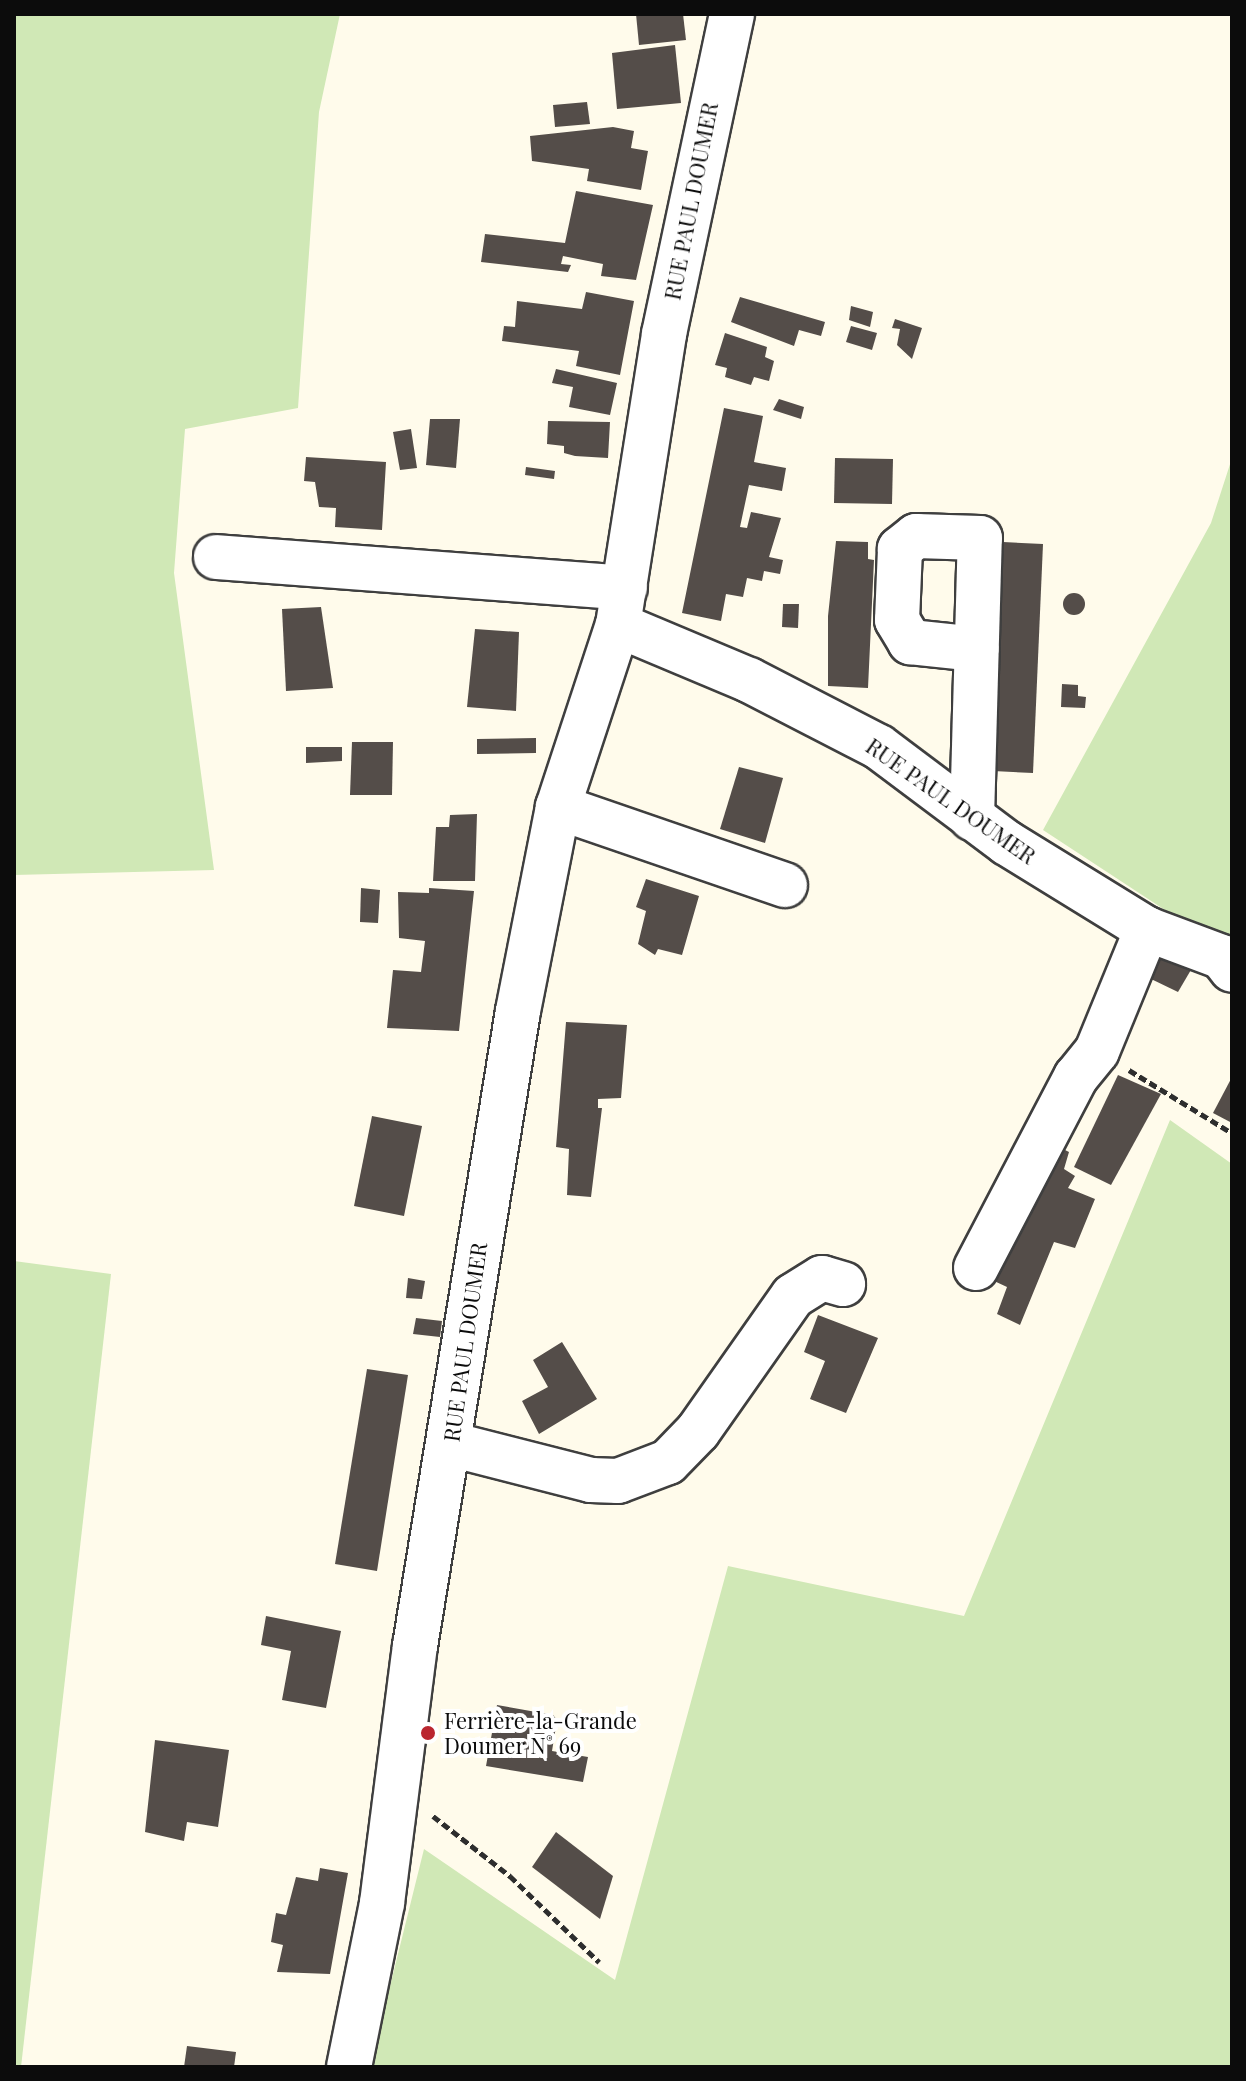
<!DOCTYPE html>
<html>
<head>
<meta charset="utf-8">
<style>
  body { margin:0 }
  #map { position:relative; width:1246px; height:2081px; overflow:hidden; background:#fffbeb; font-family:"Playfair Display",serif }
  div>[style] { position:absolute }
  .green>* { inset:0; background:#d0e8b6 }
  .building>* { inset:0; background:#544d49 }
  .round { border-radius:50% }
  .path>* { height:5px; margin-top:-2.5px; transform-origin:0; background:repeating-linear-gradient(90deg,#2e2e2e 0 8px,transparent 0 12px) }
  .roads { filter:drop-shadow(2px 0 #3f3f3f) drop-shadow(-2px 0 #3f3f3f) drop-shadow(0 2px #3f3f3f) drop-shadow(0 -2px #3f3f3f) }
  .minor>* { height:44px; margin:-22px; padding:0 22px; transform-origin:22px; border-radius:22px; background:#fff }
  .dots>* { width:22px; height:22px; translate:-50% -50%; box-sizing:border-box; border:4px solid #fff; border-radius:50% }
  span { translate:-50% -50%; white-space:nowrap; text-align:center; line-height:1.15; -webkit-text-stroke:8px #fff; paint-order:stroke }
  .street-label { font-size:22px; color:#0c0c0c }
  .poi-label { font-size:22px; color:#0c0c0c }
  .left { translate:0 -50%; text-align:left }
  .frame { position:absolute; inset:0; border:16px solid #0c0c0c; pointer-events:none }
</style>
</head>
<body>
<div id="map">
  <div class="green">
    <i style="clip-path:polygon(14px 14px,340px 14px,319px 112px,298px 408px,185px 429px,174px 573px,214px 870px,14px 875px)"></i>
    <i style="clip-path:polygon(1232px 458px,1232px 954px,1043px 830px,1211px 523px)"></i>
    <i style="clip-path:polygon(1170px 1120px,1232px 1164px,1232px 2067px,370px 2067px,424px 1849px,615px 1980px,728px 1566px,964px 1616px)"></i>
    <i style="clip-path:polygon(14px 1261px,111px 1274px,21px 2067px,14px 2067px)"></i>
  </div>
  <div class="building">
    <i style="clip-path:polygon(636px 14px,683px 14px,686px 40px,639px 45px)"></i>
    <i style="clip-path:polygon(675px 45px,681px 103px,617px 109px,612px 53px)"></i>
    <i style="clip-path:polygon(587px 102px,590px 124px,555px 127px,553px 105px)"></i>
    <i style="clip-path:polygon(613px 127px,634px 131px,631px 148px,648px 151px,641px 190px,587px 181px,589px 169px,532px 161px,530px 136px)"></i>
    <i style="clip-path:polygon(576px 191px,653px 205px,636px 280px,601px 276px,603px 264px,563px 256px,561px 264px,571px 265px,568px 272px,481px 262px,485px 234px,565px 243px)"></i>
    <i style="clip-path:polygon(586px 292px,634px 301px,620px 375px,576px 366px,579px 351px,502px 341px,504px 326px,515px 327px,517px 301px,582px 309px)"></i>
    <i style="clip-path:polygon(740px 297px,825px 322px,821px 336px,799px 330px,794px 346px,731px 322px)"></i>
    <i style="clip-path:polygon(851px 306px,873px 312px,870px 327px,849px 320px)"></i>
    <i style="clip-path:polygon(895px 319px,922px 328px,912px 359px,897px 345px,900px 329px,892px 328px)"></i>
    <i style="clip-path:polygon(851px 326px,877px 333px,872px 350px,846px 342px)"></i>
    <i style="clip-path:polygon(725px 333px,767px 347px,765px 357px,774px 361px,769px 381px,754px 377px,751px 385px,725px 377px,727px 368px,715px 365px)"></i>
    <i style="clip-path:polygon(556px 369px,617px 383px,610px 415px,569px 407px,573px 387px,552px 383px)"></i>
    <i style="clip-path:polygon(779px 399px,804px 407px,801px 419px,773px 410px)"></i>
    <i style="clip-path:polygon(724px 408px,763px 416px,754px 462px,786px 468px,782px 491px,749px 485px,740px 527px,747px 528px,751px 512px,781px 518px,769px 557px,783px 560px,780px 574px,764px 571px,762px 581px,747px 578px,743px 597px,726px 594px,721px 621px,682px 613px)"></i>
    <i style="clip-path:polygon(430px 419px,460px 419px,456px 468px,426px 465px)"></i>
    <i style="clip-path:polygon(548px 421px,610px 422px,608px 458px,575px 456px,564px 453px,564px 446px,547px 444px)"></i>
    <i style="clip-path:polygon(411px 429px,417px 468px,400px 470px,393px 432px)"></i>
    <i style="clip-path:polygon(306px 457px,386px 462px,382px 530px,335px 527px,336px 508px,319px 507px,315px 482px,304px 481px)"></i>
    <i style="clip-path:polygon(835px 458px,893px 459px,892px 504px,834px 503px)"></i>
    <i style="clip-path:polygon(526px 467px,555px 471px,554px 479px,525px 475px)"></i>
    <i style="clip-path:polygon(836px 541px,868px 542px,868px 559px,874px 560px,868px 688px,828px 686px,828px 616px)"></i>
    <i style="clip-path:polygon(1003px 542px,1043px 544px,1033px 773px,993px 771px)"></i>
    <i class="round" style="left:1063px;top:593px;width:22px;height:22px"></i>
    <i style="clip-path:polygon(783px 604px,799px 604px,798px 628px,782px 627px)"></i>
    <i style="clip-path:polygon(321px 607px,333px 688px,286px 691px,282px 609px)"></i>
    <i style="clip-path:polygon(475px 629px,519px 632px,516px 711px,467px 707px)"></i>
    <i style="clip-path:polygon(1062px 684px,1078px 685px,1078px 696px,1086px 697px,1085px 708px,1061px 707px)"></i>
    <i style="clip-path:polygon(536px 738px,536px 753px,477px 754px,477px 739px)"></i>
    <i style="clip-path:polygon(352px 742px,393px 742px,392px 795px,350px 795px)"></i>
    <i style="clip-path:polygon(306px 747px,342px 747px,342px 761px,306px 763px)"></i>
    <i style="clip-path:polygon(739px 767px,783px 778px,765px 843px,720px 829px)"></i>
    <i style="clip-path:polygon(477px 814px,475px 881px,433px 881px,436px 827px,449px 827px,450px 815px)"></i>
    <i style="clip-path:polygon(646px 879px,699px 896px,682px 955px,658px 949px,655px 955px,638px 944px,646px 911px,636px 907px)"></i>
    <i style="clip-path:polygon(361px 888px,380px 890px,378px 923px,360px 922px)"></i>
    <i style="clip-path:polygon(429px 888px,474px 891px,459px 1031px,387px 1028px,393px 970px,421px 972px,425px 941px,399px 938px,398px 892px,429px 893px)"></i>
    <i style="clip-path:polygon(1166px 947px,1195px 963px,1178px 992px,1149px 978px)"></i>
    <i style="clip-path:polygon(566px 1022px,627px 1025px,621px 1098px,598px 1099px,598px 1108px,602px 1108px,591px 1197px,567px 1195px,569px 1149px,556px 1147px)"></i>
    <i style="clip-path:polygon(1118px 1075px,1161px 1094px,1111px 1185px,1074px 1167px)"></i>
    <i style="clip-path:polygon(1232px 1077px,1232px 1123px,1213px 1113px)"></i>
    <i style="clip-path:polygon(372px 1116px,422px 1126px,404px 1216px,354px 1206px)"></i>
    <i style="clip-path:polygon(1049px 1142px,1069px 1152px,1064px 1169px,1075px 1176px,1068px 1188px,1095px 1199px,1075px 1248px,1054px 1242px,1020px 1325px,997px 1314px,1007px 1287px,992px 1280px)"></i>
    <i style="clip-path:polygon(408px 1278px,425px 1281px,422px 1299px,406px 1298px)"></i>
    <i style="clip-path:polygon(818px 1315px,878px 1338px,846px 1413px,810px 1399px,825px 1361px,804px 1352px)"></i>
    <i style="clip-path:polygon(416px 1318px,442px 1321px,440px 1337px,413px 1334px)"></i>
    <i style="clip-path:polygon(562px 1342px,597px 1399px,539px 1434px,522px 1401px,548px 1387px,533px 1360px)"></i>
    <i style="clip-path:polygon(367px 1369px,408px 1375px,377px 1571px,335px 1564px)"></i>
    <i style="clip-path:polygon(266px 1616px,341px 1631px,326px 1708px,282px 1700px,291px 1651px,261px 1645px)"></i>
    <i style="clip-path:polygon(497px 1705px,553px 1715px,557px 1720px,552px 1751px,588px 1757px,583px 1782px,486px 1766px)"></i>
    <i style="clip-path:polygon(155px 1740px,229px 1750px,218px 1827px,187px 1822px,184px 1841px,145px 1832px)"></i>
    <i style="clip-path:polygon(556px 1832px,613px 1876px,600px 1919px,532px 1867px)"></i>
    <i style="clip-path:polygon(320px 1868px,348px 1873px,330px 1974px,277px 1972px,283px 1945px,271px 1942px,276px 1913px,286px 1915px,296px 1877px,318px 1881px)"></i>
    <i style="clip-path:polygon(187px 2046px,236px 2052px,234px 2067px,184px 2067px)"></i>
  </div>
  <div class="path">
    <i style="left:1129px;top:1070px;width:121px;rotate:31.5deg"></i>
    <i style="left:433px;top:1816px;width:98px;rotate:37.9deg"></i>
    <i style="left:510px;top:1876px;width:124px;rotate:44deg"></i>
  </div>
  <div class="roads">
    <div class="minor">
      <i style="left:216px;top:557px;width:410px;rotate:4.3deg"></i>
      <i style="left:618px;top:625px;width:142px;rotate:22.8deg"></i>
      <i style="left:749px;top:680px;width:146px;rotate:27.3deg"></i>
      <i style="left:879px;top:747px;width:160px;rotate:36.9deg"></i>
      <i style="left:1007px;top:843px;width:164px;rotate:31.6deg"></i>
      <i style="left:1147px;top:929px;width:80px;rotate:20.5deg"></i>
      <i style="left:1222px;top:957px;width:16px;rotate:52deg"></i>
      <i style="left:558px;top:807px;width:240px;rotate:19deg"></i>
      <i style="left:972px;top:818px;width:280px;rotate:-88.4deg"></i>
      <i style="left:980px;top:538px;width:64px;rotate:-178.2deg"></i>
      <i style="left:916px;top:536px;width:21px;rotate:141deg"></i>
      <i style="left:900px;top:549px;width:71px;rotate:92.4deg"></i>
      <i style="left:897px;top:620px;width:26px;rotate:59deg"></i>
      <i style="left:910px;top:642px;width:67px;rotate:6deg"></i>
      <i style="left:976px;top:1268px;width:216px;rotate:-62.4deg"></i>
      <i style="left:1076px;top:1077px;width:33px;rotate:-51deg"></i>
      <i style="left:1097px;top:1051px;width:132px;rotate:-67.7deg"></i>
      <i style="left:450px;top:1444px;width:146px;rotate:14.3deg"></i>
      <i style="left:591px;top:1480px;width:27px;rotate:2deg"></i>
      <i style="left:618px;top:1481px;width:53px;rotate:-20.8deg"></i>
      <i style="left:668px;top:1462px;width:43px;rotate:-45.9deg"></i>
      <i style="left:698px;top:1431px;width:165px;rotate:-54.9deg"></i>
      <i style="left:793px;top:1296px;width:34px;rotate:-32deg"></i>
      <i style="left:822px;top:1278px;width:22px;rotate:16deg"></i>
      <i style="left:349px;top:2067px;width:167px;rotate:-78.6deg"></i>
      <i style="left:382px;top:1903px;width:259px;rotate:-82.7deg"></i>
      <i style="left:415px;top:1646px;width:643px;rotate:-80.79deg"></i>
      <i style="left:518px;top:1011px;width:208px;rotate:-78.9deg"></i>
      <i style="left:558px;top:807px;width:192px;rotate:-71.8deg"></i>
      <i style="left:618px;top:625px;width:295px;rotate:-81deg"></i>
      <i style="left:664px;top:334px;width:327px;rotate:-78deg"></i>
    </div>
  </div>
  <div class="dots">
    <i style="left:428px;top:1733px;background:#ba262f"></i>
  </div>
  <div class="street-label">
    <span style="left:691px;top:201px;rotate:-79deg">RUE PAUL DOUMER</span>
    <span style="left:951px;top:801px;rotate:35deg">RUE PAUL DOUMER</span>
    <span style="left:465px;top:1342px;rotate:-82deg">RUE PAUL DOUMER</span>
  </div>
  <div class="poi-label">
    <span class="left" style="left:444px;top:1733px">Ferrière-la-Grande<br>Doumer N° 69</span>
  </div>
  <div class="frame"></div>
</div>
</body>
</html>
